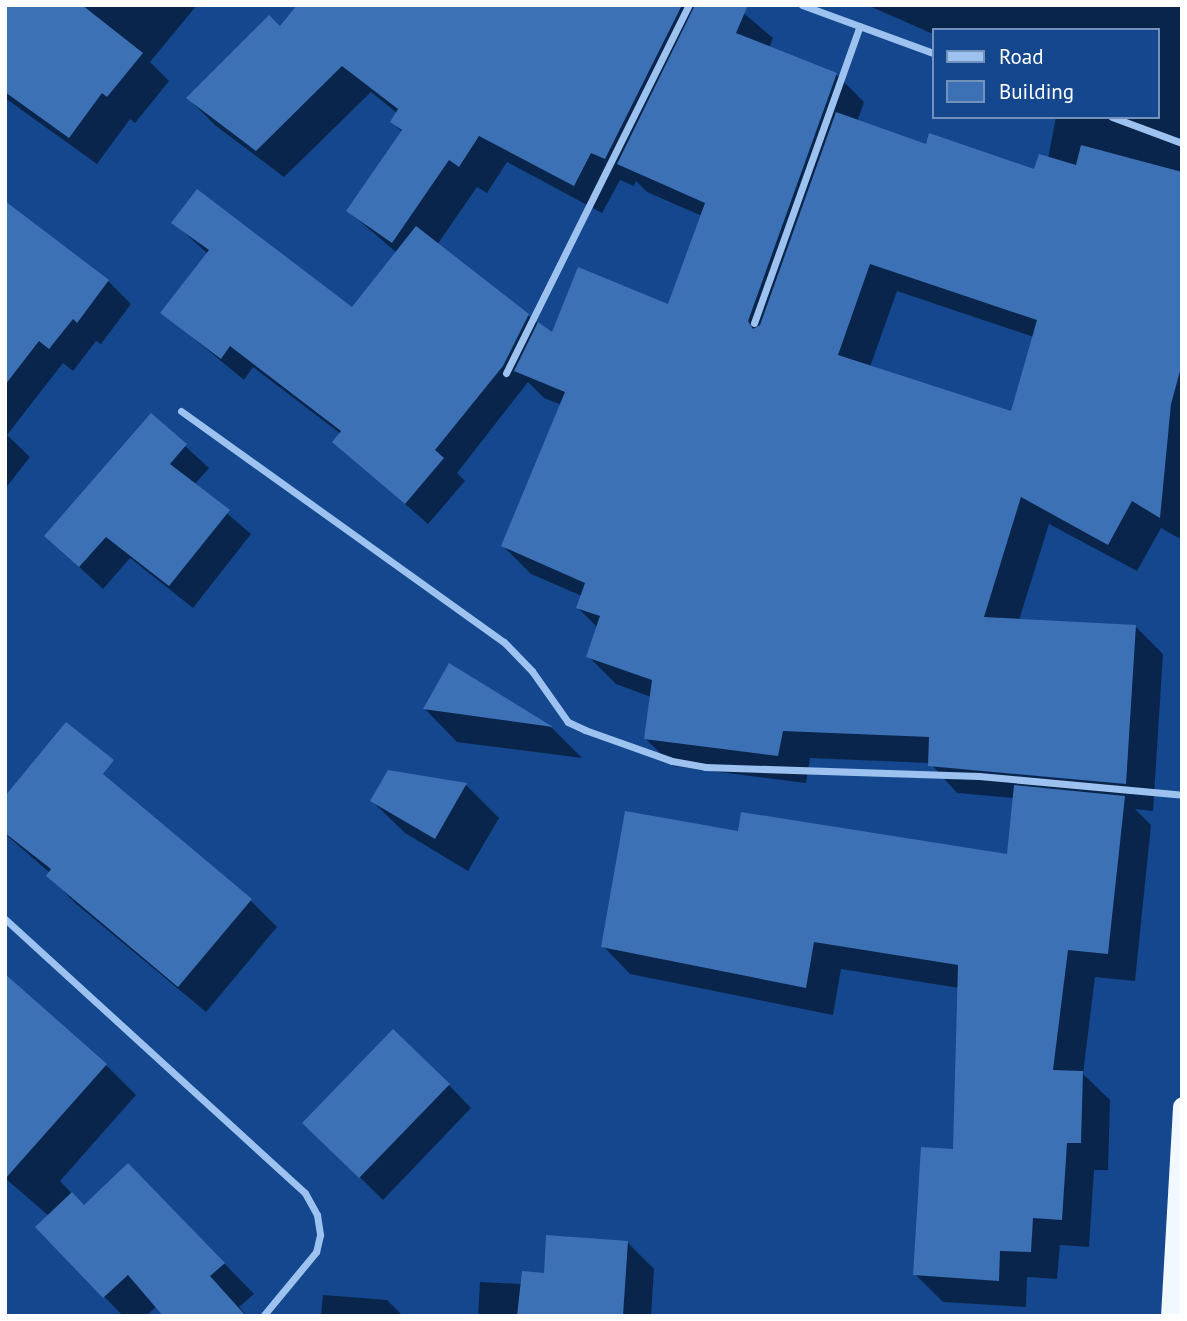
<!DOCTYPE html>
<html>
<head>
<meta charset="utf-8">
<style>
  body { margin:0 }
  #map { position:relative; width:1187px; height:1321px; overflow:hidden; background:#14478d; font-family:"PT Sans",sans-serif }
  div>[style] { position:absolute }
  .shadow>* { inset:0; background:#0007 }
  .building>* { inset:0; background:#3d71b6 }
  .minor>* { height:7px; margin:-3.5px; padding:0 3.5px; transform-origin:3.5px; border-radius:3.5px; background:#9dc2f0 }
  .trunk>* { height:19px; margin:-9.5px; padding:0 9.5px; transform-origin:9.5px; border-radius:9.5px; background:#f2f8ff }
  span { translate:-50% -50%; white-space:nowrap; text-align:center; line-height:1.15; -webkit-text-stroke:5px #14478d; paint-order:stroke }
  .frame { position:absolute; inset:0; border:7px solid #fff; pointer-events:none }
  .legend { position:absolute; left:932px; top:28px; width:228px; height:91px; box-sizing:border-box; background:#14478d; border:2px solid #7291bb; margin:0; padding:9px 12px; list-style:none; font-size:21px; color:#fff }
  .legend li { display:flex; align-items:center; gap:14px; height:35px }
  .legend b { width:35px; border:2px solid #7291bb }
</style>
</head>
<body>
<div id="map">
  <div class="shadow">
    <i style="clip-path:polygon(5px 5px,197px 5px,150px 62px,169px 81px,135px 123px,130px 119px,97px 164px,5px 98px)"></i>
    <i style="clip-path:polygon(evenodd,365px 5px,734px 5px,773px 38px,769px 48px,836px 74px,864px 102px,857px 122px,927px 146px,1036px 172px,1048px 159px,1056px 117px,1157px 117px,1157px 30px,933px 30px,933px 34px,867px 5px,1182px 5px,1182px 540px,1161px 528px,1137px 571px,1049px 524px,1019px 620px,1135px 626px,1163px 654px,1153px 811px,1135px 809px,1151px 825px,1135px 981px,1095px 977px,1083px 1074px,1110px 1100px,1108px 1170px,1094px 1170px,1089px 1247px,1060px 1245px,1057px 1279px,1027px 1277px,1026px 1307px,943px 1302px,915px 1274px,955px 1151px,959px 988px,841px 969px,833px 1015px,630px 974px,603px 946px,740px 833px,1008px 856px,1014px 798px,957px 793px,930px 763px,810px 758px,806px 783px,673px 766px,645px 738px,651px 697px,616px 684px,588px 656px,598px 628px,578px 608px,582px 596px,531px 574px,503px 546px,562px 405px,544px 398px,528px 382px,457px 473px,465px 481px,428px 524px,334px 442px,341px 434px,253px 367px,244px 380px,163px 313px,208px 254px,174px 223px,352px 310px,397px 253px,348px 211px,402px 132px,392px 122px,397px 113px,371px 92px,284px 177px,216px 126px,188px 98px,280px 29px,365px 5px,507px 162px,602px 213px,620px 180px,634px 186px,636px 181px,647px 192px,702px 216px,669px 307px,553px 335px,437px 245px,477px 187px,487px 193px,507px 162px,365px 5px,897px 291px,1034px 337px,1012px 413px,870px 367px,897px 291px)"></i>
    <i style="clip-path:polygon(18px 213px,108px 281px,131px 304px,101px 344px,96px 341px,73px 371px,63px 363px,7px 435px,30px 457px,5px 489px,5px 231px)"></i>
    <i style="clip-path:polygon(151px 415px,209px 468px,194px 485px,251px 534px,193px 608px,130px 558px,103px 589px,46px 536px)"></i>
    <i style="clip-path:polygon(450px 666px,552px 728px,582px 758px,457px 742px,425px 709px)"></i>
    <i style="clip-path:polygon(389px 771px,466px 785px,499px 818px,468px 871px,405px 833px,372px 801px)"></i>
    <i style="clip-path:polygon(5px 799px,250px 900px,277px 927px,206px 1012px,75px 903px,48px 875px,50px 873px,5px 834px)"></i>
    <i style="clip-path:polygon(106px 1065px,136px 1095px,60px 1181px,85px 1207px,158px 1195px,254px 1294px,239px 1307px,247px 1316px,166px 1316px,157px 1306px,146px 1316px,123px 1316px,37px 1227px,49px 1216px,5px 1178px)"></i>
    <i style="clip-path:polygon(449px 1085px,471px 1108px,383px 1200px,327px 1145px)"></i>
    <i style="clip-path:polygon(628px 1243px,654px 1269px,651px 1316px,478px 1316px,480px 1282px,522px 1284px)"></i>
    <i style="clip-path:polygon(323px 1295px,387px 1300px,403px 1316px,321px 1316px)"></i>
  </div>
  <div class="building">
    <i style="clip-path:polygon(5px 5px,82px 5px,143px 53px,107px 97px,102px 93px,69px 138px,5px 92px)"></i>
    <i style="clip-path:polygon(297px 5px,682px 5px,605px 159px,591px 153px,574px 186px,479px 136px,459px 167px,449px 160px,392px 243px,346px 211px,402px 130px,390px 122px,398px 109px,342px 66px,256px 151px,186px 98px,269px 15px,280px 26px)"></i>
    <i style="clip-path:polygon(evenodd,695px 5px,748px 5px,736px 33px,837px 73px,748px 321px,753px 329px,760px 325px,836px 112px,926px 144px,929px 133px,1034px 169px,1039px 154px,1076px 165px,1081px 145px,1182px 172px,1182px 364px,1171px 404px,1160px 518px,1132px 501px,1108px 545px,1021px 497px,984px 617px,1136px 625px,1126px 784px,928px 766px,929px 737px,783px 731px,778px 756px,644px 739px,652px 680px,586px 657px,600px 616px,576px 608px,585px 583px,501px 546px,565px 392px,514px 371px,538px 322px,552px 332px,578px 267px,668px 304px,705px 203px,617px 164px,695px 5px,870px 264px,1037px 320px,1011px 411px,838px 355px,870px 264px)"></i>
    <i style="clip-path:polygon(197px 189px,352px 307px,416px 226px,529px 314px,503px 366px,435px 450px,444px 458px,405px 504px,332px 442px,341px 431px,230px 346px,221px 359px,160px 313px,209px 250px,171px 223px)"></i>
    <i style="clip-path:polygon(5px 201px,109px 280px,77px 323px,73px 319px,49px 349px,39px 341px,5px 385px)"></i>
    <i style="clip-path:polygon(151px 413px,187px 444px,170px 464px,230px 510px,169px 586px,106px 537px,79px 567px,44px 536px)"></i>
    <i style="clip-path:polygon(449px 663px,553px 727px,423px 709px)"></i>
    <i style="clip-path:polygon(66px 722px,114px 760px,103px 774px,252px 899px,178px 987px,46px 876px,51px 869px,5px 833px,5px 796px)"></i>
    <i style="clip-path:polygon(388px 770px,467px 783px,435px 839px,370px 801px)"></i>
    <i style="clip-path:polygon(1014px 785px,1125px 796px,1108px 954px,1068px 950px,1053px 1070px,1083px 1071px,1081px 1143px,1067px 1143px,1062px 1220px,1033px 1218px,1031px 1252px,1000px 1251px,999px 1281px,913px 1275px,921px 1147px,953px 1149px,958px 965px,814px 942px,806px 988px,601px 947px,625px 811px,738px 831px,741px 812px,1007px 854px)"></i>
    <i style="clip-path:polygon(5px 974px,107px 1064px,5px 1179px)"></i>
    <i style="clip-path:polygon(393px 1029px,450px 1084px,359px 1178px,302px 1123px)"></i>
    <i style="clip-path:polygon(128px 1163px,225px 1263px,210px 1276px,246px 1316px,163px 1316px,128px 1275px,103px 1298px,35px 1227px,72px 1192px,84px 1205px)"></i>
    <i style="clip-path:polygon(546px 1235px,628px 1241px,623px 1316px,517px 1316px,522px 1271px,544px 1273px)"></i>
  </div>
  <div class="minor">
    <i style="left:802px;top:5px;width:140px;rotate:20.1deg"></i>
    <i style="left:1112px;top:117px;width:75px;rotate:20.4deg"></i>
    <i style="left:754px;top:323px;width:315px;rotate:-70.4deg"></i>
    <i style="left:506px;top:373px;width:411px;rotate:-63.6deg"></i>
    <i style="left:181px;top:411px;width:397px;rotate:35.6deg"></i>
    <i style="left:504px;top:642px;width:40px;rotate:46deg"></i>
    <i style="left:532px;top:671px;width:62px;rotate:54.8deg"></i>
    <i style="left:568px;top:722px;width:19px;rotate:25deg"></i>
    <i style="left:585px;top:730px;width:92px;rotate:19.6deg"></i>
    <i style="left:672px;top:761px;width:34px;rotate:10deg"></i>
    <i style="left:705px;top:767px;width:274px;rotate:1.9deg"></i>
    <i style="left:979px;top:776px;width:204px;rotate:5.3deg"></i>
    <i style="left:5px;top:919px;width:406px;rotate:42.4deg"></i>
    <i style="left:305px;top:1193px;width:25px;rotate:61deg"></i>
    <i style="left:317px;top:1215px;width:20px;rotate:81deg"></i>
    <i style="left:320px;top:1235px;width:17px;rotate:103deg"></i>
    <i style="left:316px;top:1252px;width:83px;rotate:129.6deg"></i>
  </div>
  <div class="trunk">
    <i style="left:1170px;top:1316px;width:210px;rotate:-86.7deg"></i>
  </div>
  <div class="frame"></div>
  <ul class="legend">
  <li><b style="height:9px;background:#9dc2f0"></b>Road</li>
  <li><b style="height:19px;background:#3d71b6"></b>Building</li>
  </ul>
</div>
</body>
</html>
